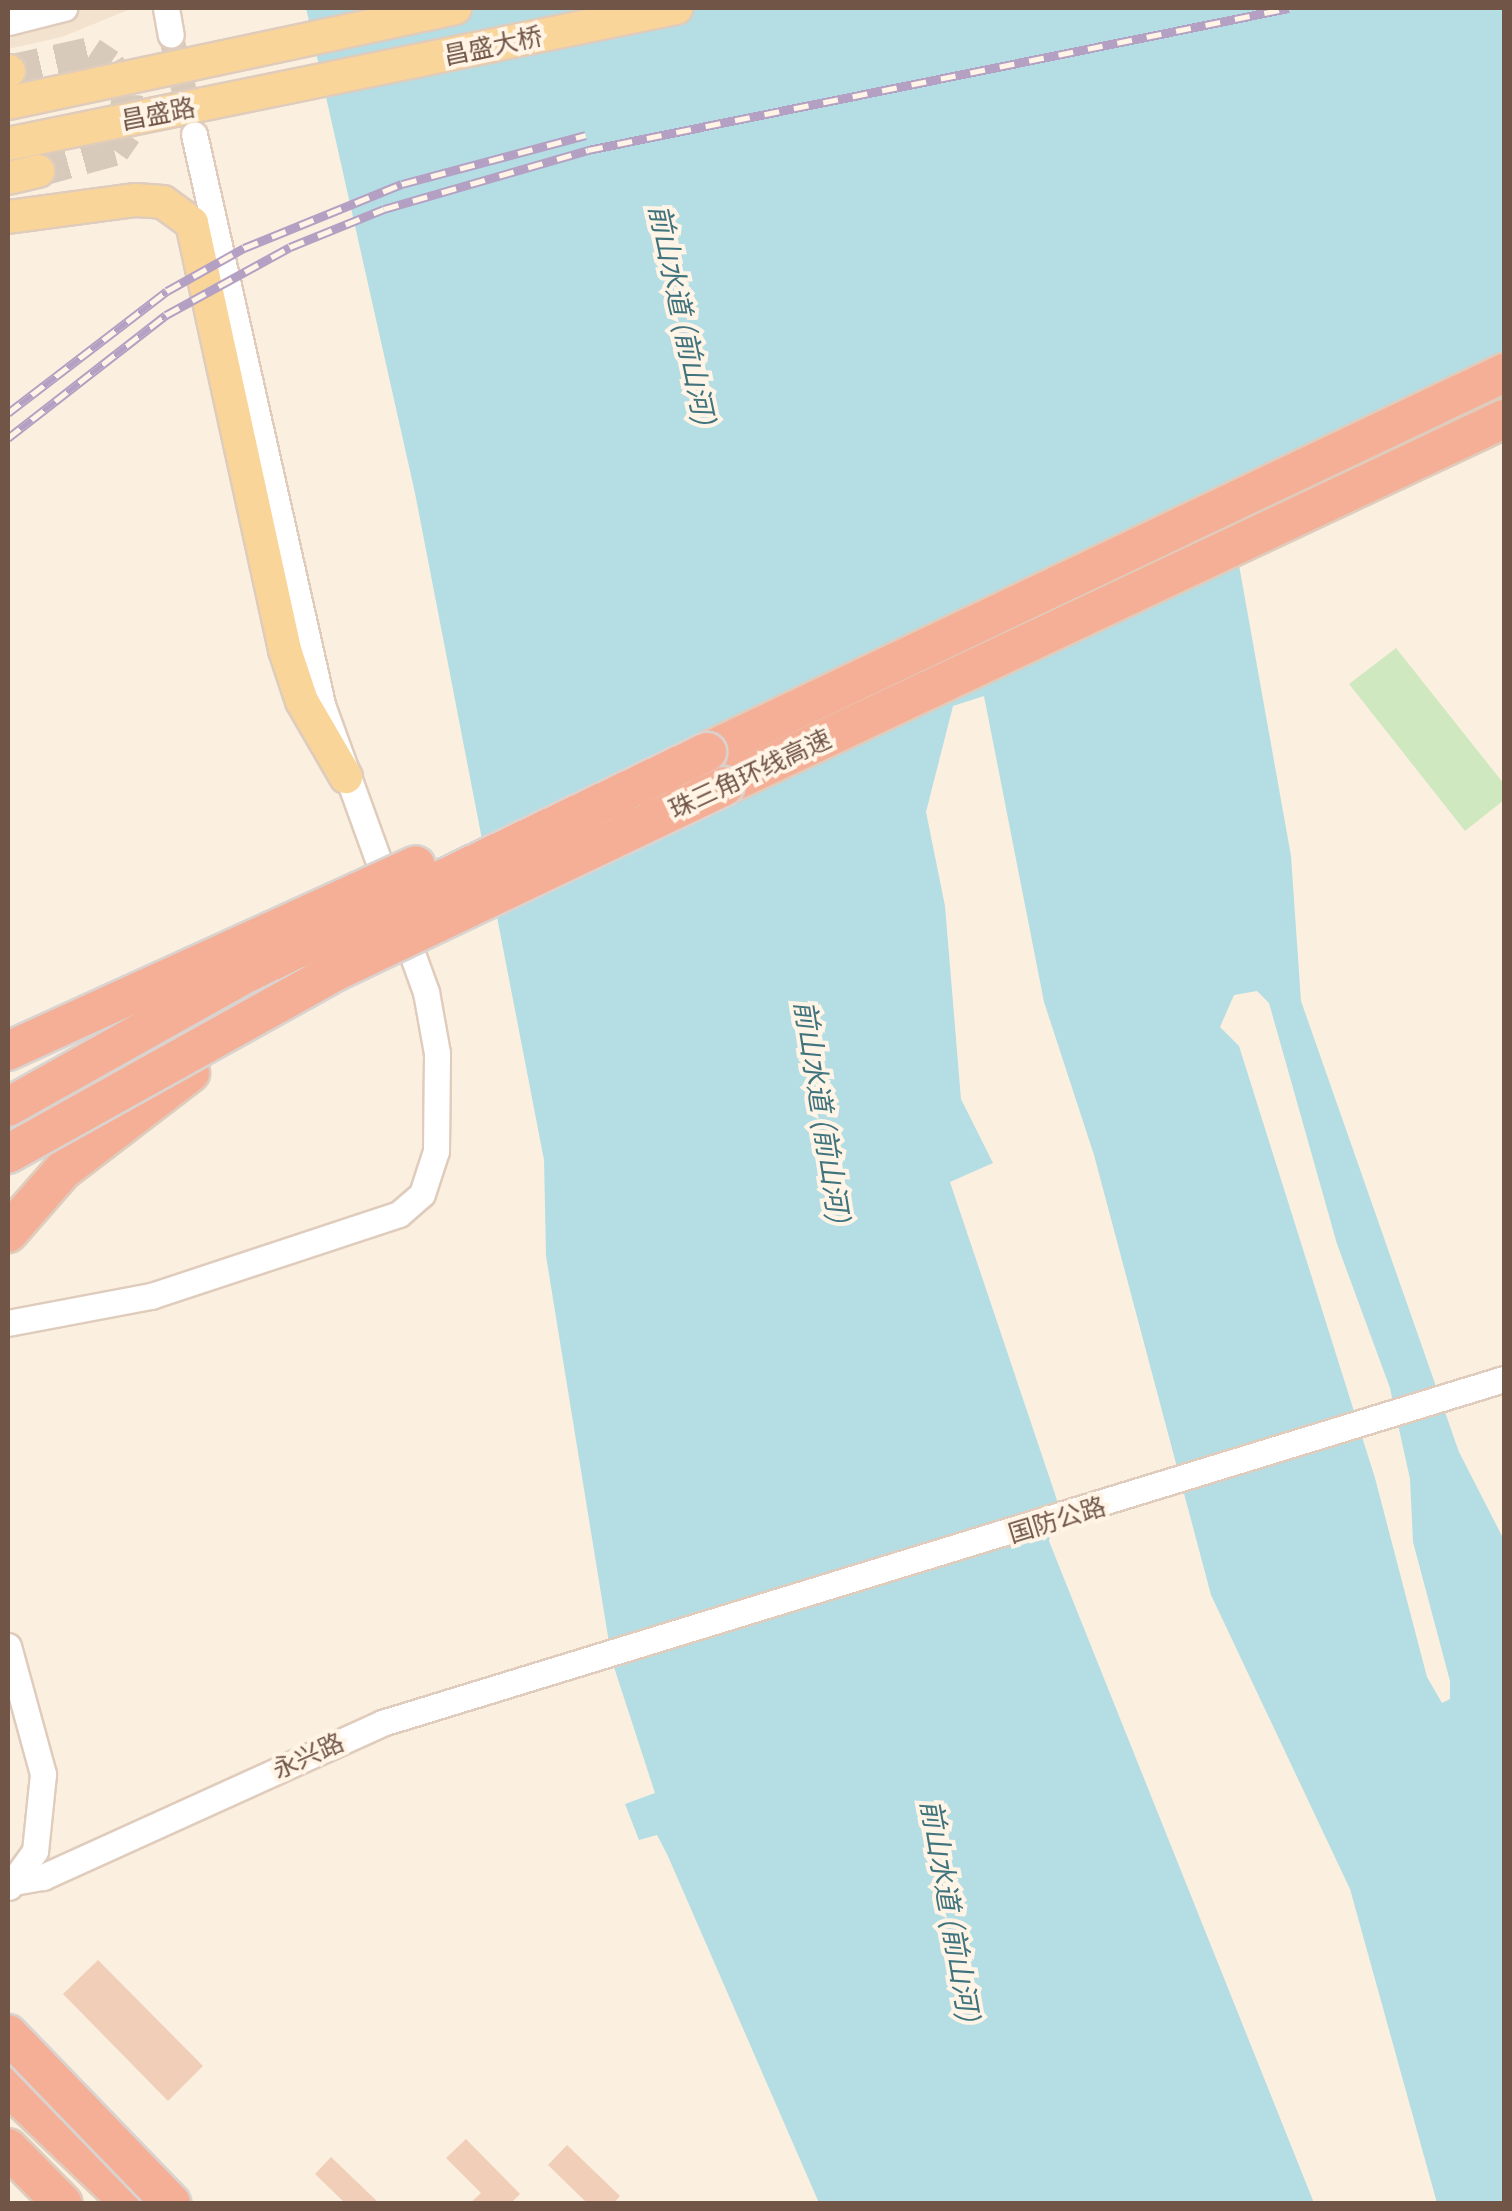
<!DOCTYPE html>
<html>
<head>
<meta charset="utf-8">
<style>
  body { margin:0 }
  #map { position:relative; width:1512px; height:2211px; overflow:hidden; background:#fbf0e0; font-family:Manrope,"Noto Sans SC",sans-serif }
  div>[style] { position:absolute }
  .residential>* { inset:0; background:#f3e2ce }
  .green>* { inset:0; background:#d0e8bf }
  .water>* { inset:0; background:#b5dde4 }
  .building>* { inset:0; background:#f0ceb8 }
  .minor-tunnel>* { height:25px; margin-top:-12.5px; transform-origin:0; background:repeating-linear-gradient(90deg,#d8caba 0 25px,transparent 0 37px) }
  .major-tunnel>* { height:32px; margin-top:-16px; transform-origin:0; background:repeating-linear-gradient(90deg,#d8caba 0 32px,transparent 0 48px) }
  .roads { filter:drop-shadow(2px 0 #dfccbc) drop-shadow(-2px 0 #dfccbc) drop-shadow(0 2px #dfccbc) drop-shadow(0 -2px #dfccbc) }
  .minor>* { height:25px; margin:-12.5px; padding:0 12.5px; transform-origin:12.5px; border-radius:12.5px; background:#fff }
  .major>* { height:32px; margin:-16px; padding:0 16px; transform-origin:16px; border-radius:16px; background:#f9d599 }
  .highway>* { height:38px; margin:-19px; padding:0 19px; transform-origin:19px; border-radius:19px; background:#f5af97 }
  .rail>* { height:9px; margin-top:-4.5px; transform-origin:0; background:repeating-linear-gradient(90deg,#fff4e5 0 15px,#b3a0c3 0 30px); box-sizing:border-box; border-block:2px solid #b3a0c3 }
  .bridges { filter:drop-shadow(2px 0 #dad3cf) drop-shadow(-2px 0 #dad3cf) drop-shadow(0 2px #dad3cf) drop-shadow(0 -2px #dad3cf) }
  .highway-bridge>* { height:38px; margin:-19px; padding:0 19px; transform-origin:19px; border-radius:19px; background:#f5af97 }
  span { translate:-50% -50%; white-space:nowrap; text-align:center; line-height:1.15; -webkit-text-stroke:8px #fff4e5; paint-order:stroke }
  .street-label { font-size:25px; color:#715648 }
  .water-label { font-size:28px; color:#3f737d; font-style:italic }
  .frame { position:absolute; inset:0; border:10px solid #715648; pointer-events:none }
</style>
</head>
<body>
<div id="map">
  <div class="residential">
    <i style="clip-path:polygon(8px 8px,133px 8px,62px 37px,8px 49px)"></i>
  </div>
  <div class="green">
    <i style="clip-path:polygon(1396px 648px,1504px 784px,1504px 800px,1465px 831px,1349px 684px)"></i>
  </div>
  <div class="water">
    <i style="clip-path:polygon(evenodd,306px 8px,1504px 8px,1504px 406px,1372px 483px,1313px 442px,1258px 472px,1234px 537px,1291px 856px,1301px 1001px,1459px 1452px,1504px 1540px,1504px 2203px,1437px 2203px,1350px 1889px,1211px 1595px,1094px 1155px,1044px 1002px,984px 696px,953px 706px,926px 812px,945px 906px,961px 1099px,993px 1163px,950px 1182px,1058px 1503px,1049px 1541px,1314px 2203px,819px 2203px,667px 1854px,657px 1835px,639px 1840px,625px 1804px,655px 1793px,612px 1661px,546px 1256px,544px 1160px,415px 493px,306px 8px,1257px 991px,1269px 1003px,1337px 1244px,1390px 1388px,1410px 1479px,1413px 1542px,1450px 1681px,1450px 1699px,1442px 1703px,1427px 1677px,1375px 1478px,1239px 1046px,1220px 1027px,1234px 995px,1257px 991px)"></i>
  </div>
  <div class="building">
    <i style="clip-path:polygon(98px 1960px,203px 2066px,168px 2101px,63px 1994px)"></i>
    <i style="clip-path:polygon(466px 2139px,520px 2194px,510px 2204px,469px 2204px,481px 2193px,446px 2158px)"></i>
    <i style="clip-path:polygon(567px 2145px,620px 2196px,613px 2204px,588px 2204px,548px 2165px)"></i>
    <i style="clip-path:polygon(331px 2157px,380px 2204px,346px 2204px,315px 2174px)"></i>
  </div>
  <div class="minor-tunnel">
    <i style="left:171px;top:35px;width:90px;rotate:76.6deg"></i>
  </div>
  <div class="major-tunnel">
    <i style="left:9px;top:71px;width:84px;rotate:-12.4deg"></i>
    <i style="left:91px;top:53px;width:22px;rotate:34deg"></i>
    <i style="left:109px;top:65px;width:35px;rotate:59deg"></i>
    <i style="left:127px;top:95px;width:38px;rotate:92deg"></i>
    <i style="left:126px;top:133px;width:21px;rotate:125deg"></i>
    <i style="left:114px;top:150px;width:79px;rotate:164.6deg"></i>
  </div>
  <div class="roads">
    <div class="minor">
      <i style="left:166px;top:8px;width:27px;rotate:80deg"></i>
      <i style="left:8px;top:22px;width:58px;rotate:-14deg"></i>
      <i style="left:8px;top:1323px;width:146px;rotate:-10.7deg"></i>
      <i style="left:151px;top:1296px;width:261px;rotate:-18.3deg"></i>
      <i style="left:399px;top:1214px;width:30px;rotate:-41deg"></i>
      <i style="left:422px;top:1194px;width:45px;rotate:-72deg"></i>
      <i style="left:436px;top:1151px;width:98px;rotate:-89.4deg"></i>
      <i style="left:437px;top:1053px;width:62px;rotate:-100.2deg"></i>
      <i style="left:426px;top:992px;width:306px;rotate:-109.9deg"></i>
      <i style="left:322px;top:704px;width:584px;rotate:-102.66deg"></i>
      <i style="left:8px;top:1646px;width:133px;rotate:74.7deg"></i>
      <i style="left:43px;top:1774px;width:77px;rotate:95.9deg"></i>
      <i style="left:35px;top:1851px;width:44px;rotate:125.8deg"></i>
      <i style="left:8px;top:1883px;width:36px;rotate:-10deg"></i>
      <i style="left:43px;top:1877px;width:372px;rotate:-24.4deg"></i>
      <i style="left:382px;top:1723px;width:1174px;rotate:-17.05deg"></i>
    </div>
    <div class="major">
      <i style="left:8px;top:71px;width:1px"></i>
      <i style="left:8px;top:103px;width:457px;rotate:-12deg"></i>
      <i style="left:8px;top:144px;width:682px;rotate:-11.51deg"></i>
      <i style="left:8px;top:178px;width:31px;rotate:-13deg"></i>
      <i style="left:8px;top:217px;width:129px;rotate:-7.6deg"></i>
      <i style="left:136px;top:200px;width:27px;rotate:4deg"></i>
      <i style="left:163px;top:202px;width:36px;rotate:36deg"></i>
      <i style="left:192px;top:223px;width:437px;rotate:77.7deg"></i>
      <i style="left:285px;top:650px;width:54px;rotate:71.6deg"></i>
      <i style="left:302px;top:701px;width:88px;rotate:59.9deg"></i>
    </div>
    <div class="highway">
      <i style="left:707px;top:752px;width:883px;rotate:-25.43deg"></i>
      <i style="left:724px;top:786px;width:862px;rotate:-25.2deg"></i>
      <i style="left:8px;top:1233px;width:84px;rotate:-48.9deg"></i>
      <i style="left:63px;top:1170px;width:160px;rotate:-37.4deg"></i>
      <i style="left:8px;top:2086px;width:171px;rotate:43.6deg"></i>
      <i style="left:8px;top:2148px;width:78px;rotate:45.5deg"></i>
    </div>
  </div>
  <div class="rail">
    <i style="left:8px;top:413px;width:200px;rotate:-37.5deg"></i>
    <i style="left:167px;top:291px;width:88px;rotate:-29.2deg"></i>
    <i style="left:244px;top:248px;width:170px;rotate:-22.1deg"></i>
    <i style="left:402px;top:184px;width:190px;rotate:-14.9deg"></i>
    <i style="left:8px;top:438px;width:200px;rotate:-37.9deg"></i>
    <i style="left:166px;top:315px;width:141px;rotate:-28.7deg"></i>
    <i style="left:290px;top:247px;width:101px;rotate:-22deg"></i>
    <i style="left:384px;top:209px;width:212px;rotate:-16.1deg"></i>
    <i style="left:588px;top:150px;width:715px;rotate:-11.45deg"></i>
  </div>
  <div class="bridges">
    <div class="highway-bridge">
      <i style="left:8px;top:1051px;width:448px;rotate:-24.5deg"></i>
      <i style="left:8px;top:1107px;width:270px;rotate:-29.3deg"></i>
      <i style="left:243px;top:975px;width:515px;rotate:-25.67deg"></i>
      <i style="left:8px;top:1154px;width:379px;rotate:-29.1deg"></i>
      <i style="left:339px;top:970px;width:427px;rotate:-25.5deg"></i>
      <i style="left:8px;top:2034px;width:235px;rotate:46deg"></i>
    </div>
  </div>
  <div class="street-label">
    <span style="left:493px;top:46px;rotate:-12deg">昌盛大桥</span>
    <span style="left:158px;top:114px;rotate:-11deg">昌盛路</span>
    <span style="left:750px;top:774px;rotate:-25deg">珠三角环线高速</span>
    <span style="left:1057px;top:1520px;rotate:-17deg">国防公路</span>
    <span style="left:308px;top:1756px;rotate:-24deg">永兴路</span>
  </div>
  <div class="water-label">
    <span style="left:683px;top:315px;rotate:78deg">前山水道 (前山河)</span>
    <span style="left:823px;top:1112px;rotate:81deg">前山水道 (前山河)</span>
    <span style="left:951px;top:1911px;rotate:80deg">前山水道 (前山河)</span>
  </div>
  <div class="frame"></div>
</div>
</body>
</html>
